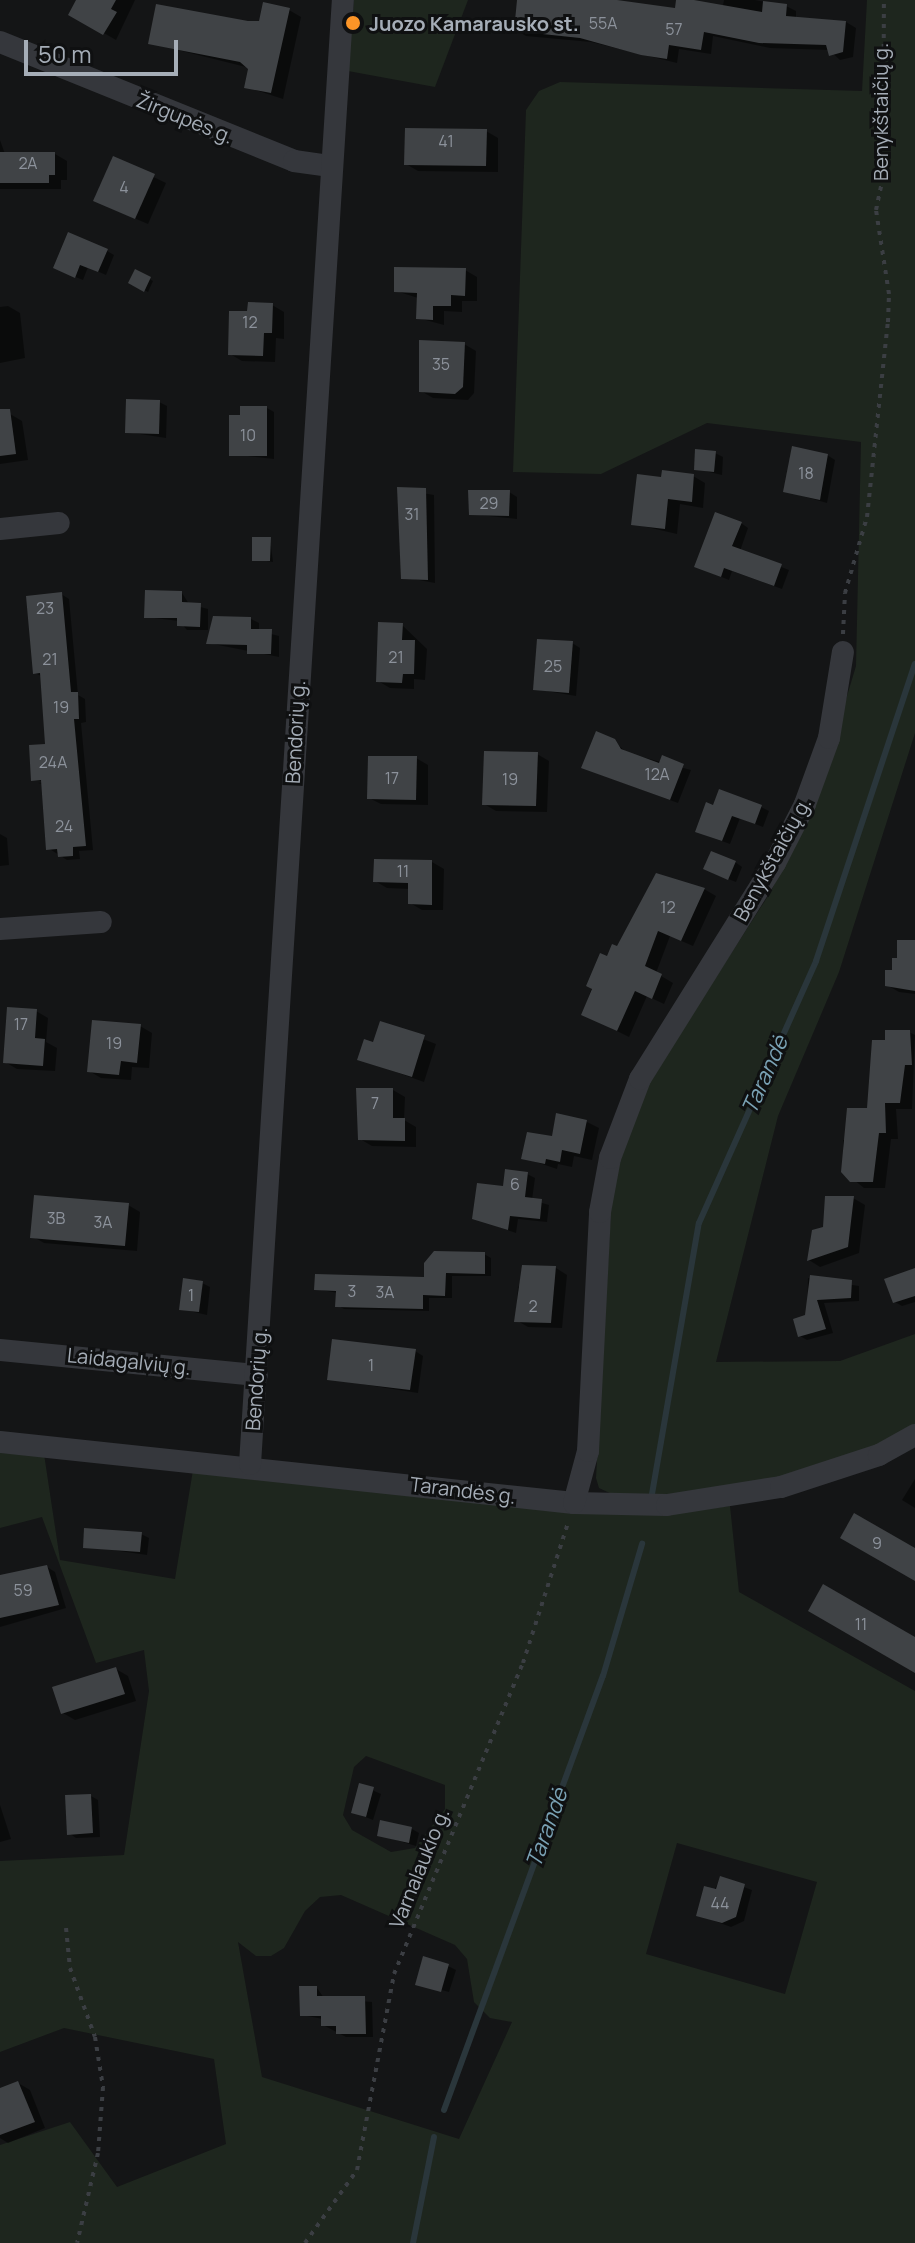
<!DOCTYPE html>
<html>
<head>
<meta charset="utf-8">
<style>
  body { margin:0 }
  #map { position:relative; width:915px; height:2243px; overflow:hidden; background:#141516; font-family:Manrope,sans-serif }
  div>[style] { position:absolute }
  .green>* { inset:0; background:#1e261e }
  .shadow>* { inset:0; background:#0007 }
  .stream>* { height:6px; margin:-3px; padding:0 3px; transform-origin:3px; border-radius:3px; background:#2a363b }
  .building>* { inset:0; background:#404346 }
  .path>* { height:4px; margin-top:-2px; transform-origin:0; background:repeating-linear-gradient(90deg,#3b3e43 0 4px,transparent 0 10px) }
  .minor>* { height:22px; margin:-11px; padding:0 11px; transform-origin:11px; border-radius:11px; background:#35373c }
  .dots>* { width:22px; height:22px; translate:-50% -50%; box-sizing:border-box; border:4px solid #0f1011; border-radius:50% }
  span { translate:-50% -50%; white-space:nowrap; text-align:center; line-height:1.15; -webkit-text-stroke:6px #0f1011; paint-order:stroke }
  .number-label { font-size:16px; color:#8c929b }
  .number-label span { -webkit-text-stroke-width:0 }
  .poi-label { font-size:20px; color:#a5adb7; font-weight:700 }
  .left { translate:0 -50%; text-align:left }
  .street-label { font-size:20px; color:#a5adb7 }
  .water-label { font-size:22px; color:#7aa2b5; font-style:italic }
  .scale { position:absolute; left:24px; top:40px; width:154px; height:36px; box-sizing:border-box; border:4px solid #a5adb7; border-top:0; padding-left:10px; font-size:24px; line-height:28px; white-space:nowrap; color:#a5adb7; -webkit-text-stroke:6px #0f1011; paint-order:stroke }
</style>
</head>
<body>
<div id="map">
  <div class="green">
    <i style="clip-path:polygon(354px 0,468px 0,435px 87px,348px 71px)"></i>
    <i style="clip-path:polygon(867px 0,915px 0,915px 733px,839px 972px,778px 1116px,716px 1362px,840px 1361px,915px 1334px,915px 1424px,869px 1449px,786px 1477px,664px 1496px,614px 1495px,599px 1488px,596px 1478px,613px 1174px,651px 1078px,770px 893px,806px 822px,837px 729px,856px 666px,861px 442px,707px 423px,601px 474px,513px 472px,526px 110px,539px 91px,560px 82px,862px 91px)"></i>
    <i style="clip-path:polygon(evenodd,0 1453px,44px 1454px,60px 1560px,175px 1579px,193px 1470px,666px 1514px,730px 1506px,739px 1592px,915px 1691px,915px 2243px,0 2243px,0 2145px,70px 2122px,117px 2187px,226px 2144px,214px 2059px,64px 2028px,0 2052px,0 1861px,124px 1855px,149px 1691px,144px 1650px,96px 1663px,42px 1517px,0 1528px,0 1453px,366px 1756px,445px 1785px,445px 1809px,415px 1848px,391px 1852px,352px 1830px,343px 1815px,354px 1767px,366px 1756px,0 1453px,677px 1843px,817px 1882px,785px 1994px,646px 1954px,677px 1843px,0 1453px,341px 1895px,455px 1945px,467px 1959px,474px 2002px,490px 2018px,512px 2022px,459px 2139px,262px 2077px,238px 1942px,256px 1956px,271px 1956px,284px 1948px,305px 1911px,320px 1897px,341px 1895px)"></i>
  </div>
  <div class="shadow">
    <i style="clip-path:polygon(77px 0,135px 0,116px 40px,71px 14px)"></i>
    <i style="clip-path:polygon(519px 0,576px 0,720px 21px,724px 0,755px 0,786px 6px,796px 11px,796px 19px,846px 22px,856px 28px,853px 57px,840px 60px,829px 50px,770px 48px,713px 36px,711px 54px,679px 49px,677px 63px,591px 42px,526px 36px,516px 30px)"></i>
    <i style="clip-path:polygon(289px 10px,301px 17px,283px 99px,246px 87px,250px 68px,150px 43px,261px 23px)"></i>
    <i style="clip-path:polygon(486px 131px,498px 138px,498px 172px,418px 171px,406px 164px)"></i>
    <i style="clip-path:polygon(0 140px,5px 154px,55px 154px,67px 161px,67px 180px,61px 180px,61px 189px,0 189px)"></i>
    <i style="clip-path:polygon(114px 158px,166px 183px,148px 224px,108px 207px)"></i>
    <i style="clip-path:polygon(107px 251px,114px 255px,106px 275px,88px 267px,83px 280px,63px 272px)"></i>
    <i style="clip-path:polygon(465px 270px,477px 277px,477px 301px,462px 301px,462px 312px,444px 311px,444px 325px,418px 318px,418px 298px,396px 291px)"></i>
    <i style="clip-path:polygon(136px 272px,153px 281px,148px 292px,131px 283px)"></i>
    <i style="clip-path:polygon(272px 305px,284px 312px,284px 339px,276px 338px,275px 362px,242px 361px,230px 354px,249px 313px)"></i>
    <i style="clip-path:polygon(8px 306px,20px 313px,25px 358px,0 363px,0 307px)"></i>
    <i style="clip-path:polygon(464px 344px,476px 351px,474px 393px,468px 400px,433px 398px,421px 391px)"></i>
    <i style="clip-path:polygon(159px 402px,167px 406px,166px 438px,127px 432px)"></i>
    <i style="clip-path:polygon(267px 408px,274px 412px,274px 459px,231px 454px,242px 417px)"></i>
    <i style="clip-path:polygon(10px 414px,22px 421px,28px 460px,0 464px,0 415px)"></i>
    <i style="clip-path:polygon(715px 453px,723px 457px,722px 475px,696px 469px)"></i>
    <i style="clip-path:polygon(827px 455px,835px 460px,827px 503px,785px 491px)"></i>
    <i style="clip-path:polygon(693px 476px,705px 483px,703px 508px,680px 504px,677px 534px,634px 524px,663px 479px)"></i>
    <i style="clip-path:polygon(399px 489px,434px 495px,435px 583px,403px 577px)"></i>
    <i style="clip-path:polygon(509px 492px,517px 497px,517px 519px,471px 514px)"></i>
    <i style="clip-path:polygon(741px 523px,748px 528px,740px 551px,789px 570px,782px 589px,732px 571px,729px 580px,704px 570px)"></i>
    <i style="clip-path:polygon(270px 539px,273px 562px,254px 559px)"></i>
    <i style="clip-path:polygon(182px 593px,189px 604px,208px 609px,208px 630px,187px 630px,179px 621px,146px 617px)"></i>
    <i style="clip-path:polygon(61px 594px,69px 599px,78px 695px,85px 699px,86px 722px,81px 723px,93px 850px,79px 851px,80px 859px,67px 860px,48px 848px,43px 784px,38px 783px,51px 782px,33px 780px,47px 746px,43px 677px,35px 673px)"></i>
    <i style="clip-path:polygon(251px 619px,259px 623px,259px 631px,279px 636px,279px 657px,208px 643px)"></i>
    <i style="clip-path:polygon(402px 625px,427px 649px,425px 680px,414px 679px,414px 689px,390px 688px,378px 681px)"></i>
    <i style="clip-path:polygon(572px 643px,580px 648px,576px 696px,535px 689px)"></i>
    <i style="clip-path:polygon(614px 741px,627px 753px,691px 770px,678px 803px,591px 771px)"></i>
    <i style="clip-path:polygon(537px 754px,549px 761px,547px 812px,496px 811px,484px 804px)"></i>
    <i style="clip-path:polygon(416px 758px,428px 765px,428px 805px,381px 804px,369px 798px)"></i>
    <i style="clip-path:polygon(714px 807px,761px 807px,769px 811px,763px 827px,740px 818px,730px 844px,705px 835px)"></i>
    <i style="clip-path:polygon(0 834px,7px 838px,9px 865px,0 866px)"></i>
    <i style="clip-path:polygon(432px 862px,444px 869px,443px 910px,422px 910px,410px 903px,410px 889px,387px 888px,375px 881px)"></i>
    <i style="clip-path:polygon(735px 862px,742px 867px,736px 882px,713px 873px)"></i>
    <i style="clip-path:polygon(704px 889px,716px 896px,693px 946px,670px 936px,656px 973px,673px 983px,664px 1004px,647px 996px,629px 1037px,583px 1014px,602px 956px,608px 958px)"></i>
    <i style="clip-path:polygon(915px 942px,915px 994px,899px 992px,887px 985px)"></i>
    <i style="clip-path:polygon(36px 1011px,48px 1018px,46px 1042px,57px 1048px,55px 1071px,17px 1069px,5px 1062px)"></i>
    <i style="clip-path:polygon(381px 1023px,436px 1044px,424px 1082px,359px 1059px,374px 1044px)"></i>
    <i style="clip-path:polygon(140px 1026px,152px 1033px,149px 1068px,132px 1067px,131px 1080px,101px 1078px,89px 1071px)"></i>
    <i style="clip-path:polygon(909px 1032px,915px 1035px,912px 1109px,896px 1109px,898px 1139px,891px 1139px,885px 1188px,864px 1188px,843px 1171px,843px 1140px,849px 1140px,869px 1110px,887px 1042px)"></i>
    <i style="clip-path:polygon(393px 1090px,405px 1097px,404px 1120px,416px 1127px,416px 1147px,372px 1146px,360px 1139px)"></i>
    <i style="clip-path:polygon(587px 1122px,599px 1128px,592px 1160px,574px 1156px,572px 1167px,558px 1164px,557px 1169px,524px 1158px)"></i>
    <i style="clip-path:polygon(527px 1174px,535px 1178px,532px 1200px,549px 1205px,547px 1222px,518px 1219px,516px 1233px,474px 1218px)"></i>
    <i style="clip-path:polygon(853px 1198px,865px 1205px,859px 1253px,820px 1267px,809px 1260px,824px 1228px)"></i>
    <i style="clip-path:polygon(128px 1205px,140px 1212px,137px 1251px,44px 1243px,32px 1236px)"></i>
    <i style="clip-path:polygon(484px 1254px,491px 1258px,491px 1276px,452px 1276px,452px 1298px,429px 1298px,429px 1311px,344px 1309px,337px 1305px,338px 1293px,316px 1289px,426px 1279px)"></i>
    <i style="clip-path:polygon(556px 1268px,567px 1275px,562px 1328px,528px 1327px,516px 1320px,518px 1287px)"></i>
    <i style="clip-path:polygon(915px 1269px,915px 1302px,902px 1306px,895px 1302px)"></i>
    <i style="clip-path:polygon(808px 1278px,859px 1286px,859px 1301px,824px 1303px,833px 1333px,807px 1340px,800px 1336px,807px 1317px)"></i>
    <i style="clip-path:polygon(202px 1283px,210px 1287px,207px 1315px,181px 1309px)"></i>
    <i style="clip-path:polygon(415px 1351px,423px 1356px,418px 1393px,330px 1379px)"></i>
    <i style="clip-path:polygon(915px 1479px,915px 1508px,902px 1500px)"></i>
    <i style="clip-path:polygon(141px 1534px,149px 1538px,147px 1555px,85px 1546px)"></i>
    <i style="clip-path:polygon(47px 1567px,55px 1572px,66px 1608px,0 1627px,0 1578px)"></i>
    <i style="clip-path:polygon(116px 1669px,128px 1676px,136px 1701px,75px 1720px,63px 1713px)"></i>
    <i style="clip-path:polygon(361px 1785px,381px 1794px,373px 1820px,353px 1812px)"></i>
    <i style="clip-path:polygon(91px 1796px,98px 1800px,100px 1837px,76px 1838px,69px 1833px)"></i>
    <i style="clip-path:polygon(0 1805px,11px 1839px,0 1842px)"></i>
    <i style="clip-path:polygon(412px 1829px,419px 1833px,416px 1846px,379px 1835px)"></i>
    <i style="clip-path:polygon(721px 1879px,752px 1890px,744px 1921px,731px 1927px,698px 1915px)"></i>
    <i style="clip-path:polygon(448px 1966px,456px 1970px,449px 1992px,423px 1985px)"></i>
    <i style="clip-path:polygon(317px 1988px,324px 1998px,372px 2002px,373px 2037px,346px 2037px,323px 2025px,323px 2019px,302px 2015px)"></i>
    <i style="clip-path:polygon(18px 2083px,30px 2090px,45px 2128px,8px 2143px,0 2138px,0 2090px)"></i>
  </div>
  <div class="stream">
    <i style="left:652px;top:1494px;width:275px;rotate:-80.2deg"></i>
    <i style="left:699px;top:1223px;width:287px;rotate:-65.9deg"></i>
    <i style="left:816px;top:961px;width:313px;rotate:-71.6deg"></i>
    <i style="left:444px;top:2110px;width:462px;rotate:-69.9deg"></i>
    <i style="left:603px;top:1676px;width:138px;rotate:-73.5deg"></i>
    <i style="left:413px;top:2243px;width:108px;rotate:-78.8deg"></i>
  </div>
  <div class="building">
    <i style="clip-path:polygon(76px 0,116px 0,111px 9px,117px 12px,103px 35px,68px 15px)"></i>
    <i style="clip-path:polygon(517px 0,617px 0,675px 8px,676px 0,694px 0,762px 12px,763px 1px,787px 4px,786px 16px,846px 21px,843px 52px,829px 56px,826px 45px,759px 43px,704px 32px,701px 50px,669px 45px,667px 59px,641px 55px,580px 38px,514px 31px)"></i>
    <i style="clip-path:polygon(263px 2px,290px 8px,271px 93px,244px 88px,248px 69px,240px 62px,148px 44px,156px 4px,248px 21px,259px 21px)"></i>
    <i style="clip-path:polygon(405px 128px,487px 129px,486px 166px,404px 165px)"></i>
    <i style="clip-path:polygon(0 152px,55px 152px,55px 175px,49px 175px,49px 183px,0 183px)"></i>
    <i style="clip-path:polygon(113px 156px,155px 174px,135px 219px,93px 201px)"></i>
    <i style="clip-path:polygon(68px 232px,108px 249px,98px 272px,80px 265px,75px 278px,53px 268px)"></i>
    <i style="clip-path:polygon(394px 267px,466px 268px,465px 296px,451px 295px,451px 306px,433px 306px,433px 320px,416px 319px,417px 293px,394px 292px)"></i>
    <i style="clip-path:polygon(135px 269px,151px 277px,144px 292px,128px 283px)"></i>
    <i style="clip-path:polygon(248px 302px,273px 303px,272px 333px,264px 333px,263px 356px,228px 355px,229px 311px,247px 311px)"></i>
    <i style="clip-path:polygon(419px 340px,465px 342px,463px 387px,455px 394px,419px 392px)"></i>
    <i style="clip-path:polygon(126px 399px,160px 400px,159px 434px,125px 433px)"></i>
    <i style="clip-path:polygon(240px 406px,267px 406px,267px 456px,229px 456px,229px 415px,240px 415px)"></i>
    <i style="clip-path:polygon(0 409px,10px 409px,16px 454px,0 456px)"></i>
    <i style="clip-path:polygon(792px 446px,828px 454px,820px 500px,783px 492px)"></i>
    <i style="clip-path:polygon(695px 449px,716px 451px,714px 472px,694px 470px)"></i>
    <i style="clip-path:polygon(662px 470px,694px 474px,692px 502px,668px 499px,665px 529px,631px 525px,637px 474px,661px 477px)"></i>
    <i style="clip-path:polygon(397px 487px,426px 488px,428px 580px,401px 579px)"></i>
    <i style="clip-path:polygon(468px 490px,510px 490px,509px 516px,469px 515px)"></i>
    <i style="clip-path:polygon(715px 512px,742px 522px,732px 546px,782px 564px,774px 586px,724px 568px,721px 577px,694px 567px)"></i>
    <i style="clip-path:polygon(252px 537px,271px 537px,270px 561px,252px 561px)"></i>
    <i style="clip-path:polygon(145px 590px,182px 591px,182px 602px,201px 603px,200px 627px,177px 626px,177px 618px,144px 618px)"></i>
    <i style="clip-path:polygon(62px 592px,71px 692px,78px 692px,79px 719px,74px 719px,86px 846px,73px 847px,73px 856px,58px 857px,57px 849px,46px 850px,41px 780px,31px 781px,29px 745px,45px 744px,40px 673px,33px 674px,26px 596px)"></i>
    <i style="clip-path:polygon(213px 616px,251px 617px,251px 629px,272px 629px,271px 654px,247px 654px,247px 645px,206px 644px)"></i>
    <i style="clip-path:polygon(378px 622px,403px 623px,402px 640px,415px 640px,414px 674px,403px 674px,402px 683px,376px 682px)"></i>
    <i style="clip-path:polygon(537px 639px,573px 641px,569px 693px,533px 690px)"></i>
    <i style="clip-path:polygon(596px 731px,615px 739px,621px 749px,659px 763px,662px 755px,684px 764px,670px 800px,581px 768px)"></i>
    <i style="clip-path:polygon(484px 751px,538px 752px,536px 806px,482px 805px)"></i>
    <i style="clip-path:polygon(368px 756px,417px 756px,416px 800px,367px 799px)"></i>
    <i style="clip-path:polygon(719px 789px,762px 805px,755px 824px,732px 816px,722px 841px,695px 832px,706px 802px,713px 805px)"></i>
    <i style="clip-path:polygon(711px 851px,736px 861px,728px 880px,703px 869px)"></i>
    <i style="clip-path:polygon(374px 859px,432px 860px,432px 905px,408px 904px,408px 883px,373px 882px)"></i>
    <i style="clip-path:polygon(656px 873px,705px 888px,681px 941px,658px 931px,645px 966px,662px 974px,652px 999px,635px 991px,617px 1031px,581px 1015px,592px 989px,586px 986px,600px 953px,607px 956px,612px 944px,617px 946px)"></i>
    <i style="clip-path:polygon(897px 940px,915px 940px,915px 991px,885px 986px,885px 970px,892px 970px,892px 958px,897px 958px)"></i>
    <i style="clip-path:polygon(7px 1007px,37px 1009px,35px 1038px,45px 1039px,43px 1066px,3px 1063px)"></i>
    <i style="clip-path:polygon(92px 1020px,141px 1024px,137px 1063px,121px 1061px,119px 1075px,87px 1072px)"></i>
    <i style="clip-path:polygon(380px 1021px,425px 1035px,412px 1077px,357px 1060px,364px 1039px,373px 1042px)"></i>
    <i style="clip-path:polygon(885px 1030px,910px 1030px,912px 1065px,905px 1065px,900px 1103px,885px 1103px,886px 1133px,879px 1133px,873px 1182px,850px 1182px,841px 1172px,847px 1108px,867px 1108px,872px 1040px,885px 1040px)"></i>
    <i style="clip-path:polygon(356px 1088px,393px 1088px,393px 1118px,405px 1118px,405px 1141px,358px 1140px)"></i>
    <i style="clip-path:polygon(556px 1113px,587px 1120px,580px 1154px,562px 1150px,560px 1162px,546px 1159px,545px 1164px,521px 1159px,527px 1132px,552px 1136px)"></i>
    <i style="clip-path:polygon(505px 1169px,528px 1172px,525px 1197px,542px 1199px,540px 1219px,510px 1216px,508px 1230px,472px 1219px,477px 1183px,503px 1186px)"></i>
    <i style="clip-path:polygon(34px 1195px,129px 1203px,125px 1246px,30px 1238px)"></i>
    <i style="clip-path:polygon(825px 1196px,854px 1196px,848px 1247px,807px 1261px,812px 1230px,823px 1227px)"></i>
    <i style="clip-path:polygon(434px 1251px,485px 1252px,485px 1274px,446px 1273px,445px 1296px,423px 1295px,423px 1309px,335px 1307px,336px 1291px,314px 1290px,315px 1274px,424px 1277px,424px 1263px)"></i>
    <i style="clip-path:polygon(522px 1265px,556px 1266px,551px 1323px,514px 1322px)"></i>
    <i style="clip-path:polygon(915px 1268px,915px 1296px,893px 1303px,884px 1279px)"></i>
    <i style="clip-path:polygon(810px 1275px,852px 1280px,851px 1298px,817px 1300px,826px 1329px,798px 1337px,793px 1319px,805px 1315px)"></i>
    <i style="clip-path:polygon(183px 1278px,203px 1281px,199px 1312px,179px 1310px)"></i>
    <i style="clip-path:polygon(332px 1339px,416px 1349px,410px 1390px,327px 1380px)"></i>
    <i style="clip-path:polygon(854px 1513px,915px 1548px,915px 1581px,840px 1538px)"></i>
    <i style="clip-path:polygon(84px 1528px,142px 1532px,140px 1552px,83px 1548px)"></i>
    <i style="clip-path:polygon(47px 1565px,59px 1605px,0 1618px,0 1575px)"></i>
    <i style="clip-path:polygon(823px 1584px,915px 1637px,915px 1673px,808px 1611px)"></i>
    <i style="clip-path:polygon(116px 1667px,125px 1694px,61px 1714px,52px 1687px)"></i>
    <i style="clip-path:polygon(359px 1783px,374px 1787px,366px 1817px,351px 1813px)"></i>
    <i style="clip-path:polygon(91px 1794px,93px 1833px,67px 1835px,65px 1795px)"></i>
    <i style="clip-path:polygon(380px 1820px,412px 1827px,409px 1843px,377px 1836px)"></i>
    <i style="clip-path:polygon(720px 1876px,745px 1884px,736px 1917px,722px 1923px,696px 1916px,704px 1886px,716px 1889px)"></i>
    <i style="clip-path:polygon(423px 1956px,449px 1964px,441px 1992px,415px 1985px)"></i>
    <i style="clip-path:polygon(299px 1986px,317px 1986px,317px 1996px,365px 1996px,366px 2034px,336px 2034px,336px 2026px,321px 2026px,321px 2016px,300px 2016px)"></i>
    <i style="clip-path:polygon(18px 2081px,35px 2122px,0 2135px,0 2088px)"></i>
  </div>
  <div class="path">
    <i style="left:843px;top:634px;width:41px;rotate:-87.2deg"></i>
    <i style="left:845px;top:593px;width:79px;rotate:-73.9deg"></i>
    <i style="left:867px;top:517px;width:196px;rotate:-83.9deg"></i>
    <i style="left:888px;top:322px;width:28px;rotate:-88deg"></i>
    <i style="left:889px;top:294px;width:85px;rotate:-98.8deg"></i>
    <i style="left:876px;top:210px;width:33px;rotate:-78deg"></i>
    <i style="left:883px;top:178px;width:178px;rotate:-89.7deg"></i>
    <i style="left:66px;top:1928px;width:40px;rotate:84.3deg"></i>
    <i style="left:70px;top:1968px;width:73px;rotate:70.1deg"></i>
    <i style="left:95px;top:2037px;width:51px;rotate:80.9deg"></i>
    <i style="left:103px;top:2087px;width:66px;rotate:94.3deg"></i>
    <i style="left:98px;top:2153px;width:92px;rotate:103.1deg"></i>
    <i style="left:305px;top:2243px;width:90px;rotate:-54.5deg"></i>
    <i style="left:357px;top:2170px;width:199px;rotate:-79.3deg"></i>
    <i style="left:394px;top:1974px;width:337px;rotate:-67.5deg"></i>
    <i style="left:523px;top:1663px;width:147px;rotate:-72.2deg"></i>
  </div>
  <div class="minor">
    <i style="left:0;top:42px;width:317px;rotate:22deg"></i>
    <i style="left:294px;top:161px;width:35px;rotate:8deg"></i>
    <i style="left:0;top:529px;width:59px;rotate:-5.8deg"></i>
    <i style="left:0;top:929px;width:101px;rotate:-4deg"></i>
    <i style="left:0;top:1350px;width:258px;rotate:5.6deg"></i>
    <i style="left:0;top:1442px;width:577px;rotate:6.07deg"></i>
    <i style="left:574px;top:1503px;width:93px;rotate:1.2deg"></i>
    <i style="left:667px;top:1505px;width:115px;rotate:-9deg"></i>
    <i style="left:781px;top:1487px;width:103px;rotate:-18.1deg"></i>
    <i style="left:879px;top:1455px;width:41px;rotate:-29.1deg"></i>
    <i style="left:250px;top:1464px;width:1467px;rotate:-86.37deg"></i>
    <i style="left:574px;top:1503px;width:54px;rotate:-74.9deg"></i>
    <i style="left:588px;top:1451px;width:239px;rotate:-87.1deg"></i>
    <i style="left:600px;top:1212px;width:55px;rotate:-79.5deg"></i>
    <i style="left:610px;top:1158px;width:85px;rotate:-69.2deg"></i>
    <i style="left:640px;top:1079px;width:255px;rotate:-58deg"></i>
    <i style="left:775px;top:863px;width:66px;rotate:-63deg"></i>
    <i style="left:805px;top:804px;width:70px;rotate:-70deg"></i>
    <i style="left:829px;top:738px;width:87px;rotate:-80.8deg"></i>
  </div>
  <div class="dots">
    <i style="left:353px;top:23px;background:#fc9527"></i>
  </div>
  <div class="number-label">
    <span style="left:603px;top:23px">55A</span>
    <span style="left:674px;top:29px">57</span>
    <span style="left:446px;top:141px">41</span>
    <span style="left:28px;top:163px">2A</span>
    <span style="left:124px;top:187px">4</span>
    <span style="left:250px;top:322px">12</span>
    <span style="left:441px;top:364px">35</span>
    <span style="left:248px;top:435px">10</span>
    <span style="left:806px;top:473px">18</span>
    <span style="left:489px;top:503px">29</span>
    <span style="left:412px;top:514px">31</span>
    <span style="left:45px;top:608px">23</span>
    <span style="left:396px;top:657px">21</span>
    <span style="left:50px;top:659px">21</span>
    <span style="left:553px;top:666px">25</span>
    <span style="left:61px;top:707px">19</span>
    <span style="left:53px;top:762px">24A</span>
    <span style="left:657px;top:774px">12A</span>
    <span style="left:392px;top:778px">17</span>
    <span style="left:510px;top:779px">19</span>
    <span style="left:64px;top:826px">24</span>
    <span style="left:403px;top:871px">11</span>
    <span style="left:668px;top:907px">12</span>
    <span style="left:21px;top:1024px">17</span>
    <span style="left:114px;top:1043px">19</span>
    <span style="left:375px;top:1103px">7</span>
    <span style="left:515px;top:1184px">6</span>
    <span style="left:56px;top:1218px">3B</span>
    <span style="left:103px;top:1222px">3A</span>
    <span style="left:352px;top:1291px">3</span>
    <span style="left:385px;top:1292px">3A</span>
    <span style="left:191px;top:1295px">1</span>
    <span style="left:533px;top:1306px">2</span>
    <span style="left:371px;top:1365px">1</span>
    <span style="left:877px;top:1543px">9</span>
    <span style="left:23px;top:1590px">59</span>
    <span style="left:861px;top:1624px">11</span>
    <span style="left:720px;top:1903px">44</span>
  </div>
  <div class="poi-label">
    <span class="left" style="left:369px;top:23px">Juozo Kamarausko st.</span>
  </div>
  <div class="street-label">
    <span style="left:880px;top:112px;rotate:-90deg">Benykštaičių g.</span>
    <span style="left:185px;top:118px;rotate:22deg">Žirgupės g.</span>
    <span style="left:295px;top:732px;rotate:-87deg">Bendorių g.</span>
    <span style="left:772px;top:859px;rotate:-61deg">Benykštaičių g.</span>
    <span style="left:129px;top:1361px;rotate:6deg">Laidagalvių g.</span>
    <span style="left:256px;top:1379px;rotate:-86deg">Bendorių g.</span>
    <span style="left:463px;top:1490px;rotate:7deg">Tarandės g.</span>
    <span style="left:419px;top:1868px;rotate:-68deg">Varnalaukio g.</span>
  </div>
  <div class="water-label">
    <span style="left:765px;top:1075px;rotate:-66deg">Tarandė</span>
    <span style="left:547px;top:1828px;rotate:-70deg">Tarandė</span>
  </div>
  <div class="scale">50 m</div>
</div>
</body>
</html>
